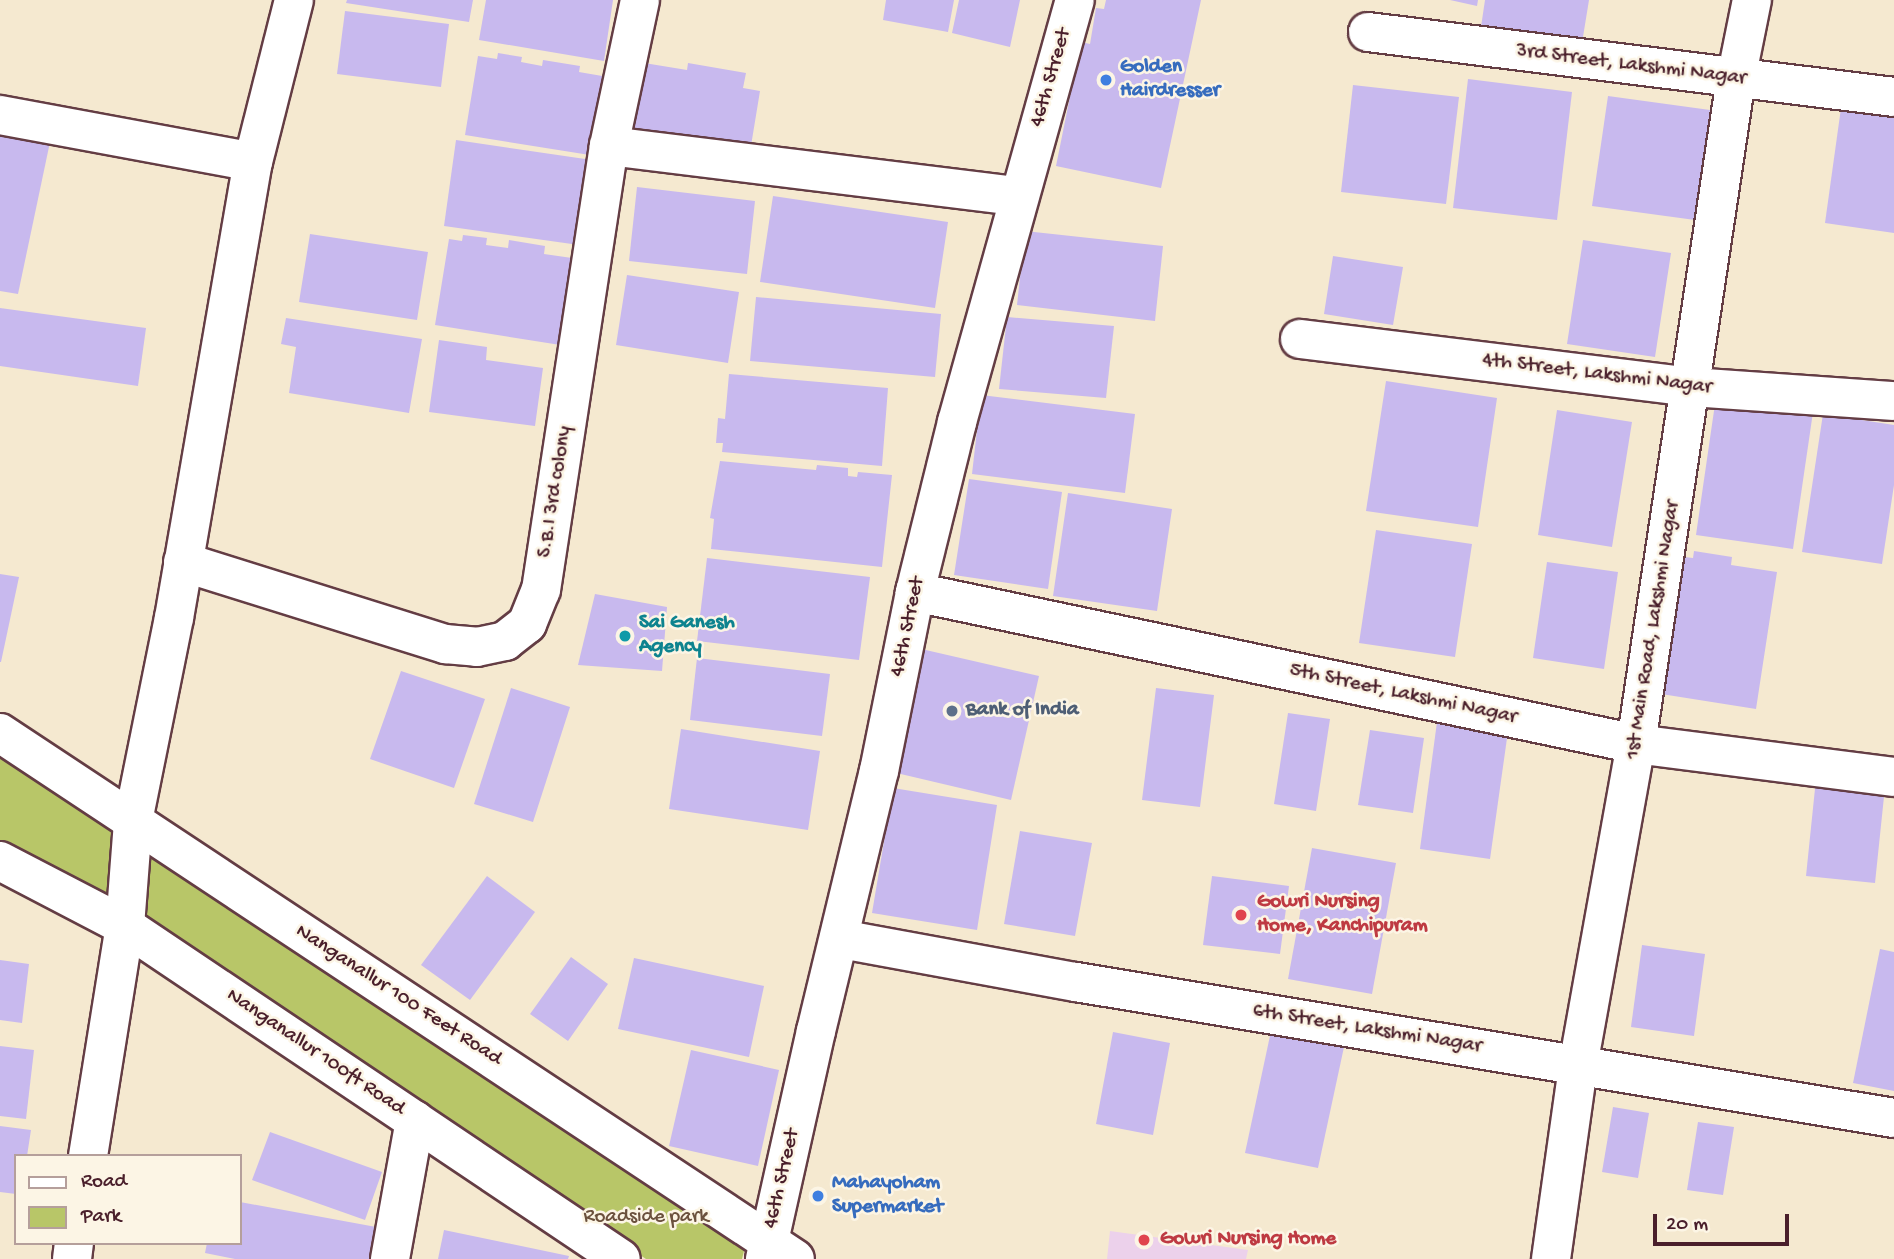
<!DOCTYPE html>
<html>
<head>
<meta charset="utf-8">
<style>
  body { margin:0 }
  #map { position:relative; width:1894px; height:1259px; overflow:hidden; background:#f5e9d0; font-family:"Gochi Hand",sans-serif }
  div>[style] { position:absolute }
  .built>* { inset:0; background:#ecd1eb }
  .green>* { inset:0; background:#b8c668 }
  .building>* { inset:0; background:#c8b9ee }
  .roads { filter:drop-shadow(2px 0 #643d44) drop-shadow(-2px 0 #643d44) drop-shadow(0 2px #643d44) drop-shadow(0 -2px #643d44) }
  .minor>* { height:38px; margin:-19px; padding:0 19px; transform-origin:19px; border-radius:19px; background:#fff }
  .dots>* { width:19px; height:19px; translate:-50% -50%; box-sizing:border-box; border:4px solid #fcf5e5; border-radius:50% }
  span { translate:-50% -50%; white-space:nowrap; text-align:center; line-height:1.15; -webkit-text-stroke:5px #fcf5e5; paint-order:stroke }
  .street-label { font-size:21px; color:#4a1f2b }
  .shop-label { font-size:21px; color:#366cbe; font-weight:700 }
  .left { translate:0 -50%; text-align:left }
  .culture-label { font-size:21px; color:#0d838f; font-weight:700 }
  .service-label { font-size:21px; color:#4e5e75; font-weight:700 }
  .health-label { font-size:21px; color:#be3a42; font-weight:700 }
  .park-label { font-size:21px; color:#6b513d }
  .legend { position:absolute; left:14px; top:1154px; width:228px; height:91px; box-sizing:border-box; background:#fcf5e5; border:2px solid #b59f9b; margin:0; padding:9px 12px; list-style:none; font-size:21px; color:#4a1f2b }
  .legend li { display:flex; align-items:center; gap:14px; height:35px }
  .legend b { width:35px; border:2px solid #b59f9b }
  .scale { position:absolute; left:1653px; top:1214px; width:136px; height:32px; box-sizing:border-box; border:4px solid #4a1f2b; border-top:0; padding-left:9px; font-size:21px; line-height:24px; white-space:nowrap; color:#4a1f2b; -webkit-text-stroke:5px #fcf5e5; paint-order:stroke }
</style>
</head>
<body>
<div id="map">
  <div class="built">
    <i style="clip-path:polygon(1110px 1231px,1248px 1250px,1246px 1259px,1107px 1259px)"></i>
  </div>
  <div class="green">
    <i style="clip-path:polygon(0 757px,120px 829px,108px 903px,0 844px)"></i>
    <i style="clip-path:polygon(145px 844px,746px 1243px,742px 1259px,646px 1259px,137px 919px)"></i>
  </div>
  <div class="building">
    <i style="clip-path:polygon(347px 0,473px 0,469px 22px,346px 3px)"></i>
    <i style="clip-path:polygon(486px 0,613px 0,604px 61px,479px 40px)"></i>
    <i style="clip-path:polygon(886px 0,954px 0,948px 32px,883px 20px)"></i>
    <i style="clip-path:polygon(959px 0,1020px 0,1010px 47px,952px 33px)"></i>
    <i style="clip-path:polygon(1106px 0,1201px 0,1161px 188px,1056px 166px,1081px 42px,1090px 44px,1096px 8px,1104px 9px)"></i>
    <i style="clip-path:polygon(1450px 0,1478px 0,1477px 6px)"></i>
    <i style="clip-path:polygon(1485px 0,1589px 0,1582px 43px,1481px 27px)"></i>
    <i style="clip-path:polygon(345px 11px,449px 24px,441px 87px,337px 74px)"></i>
    <i style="clip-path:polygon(498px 53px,522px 57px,521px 62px,542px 66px,543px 60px,580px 66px,579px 72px,608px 77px,596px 156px,465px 135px,478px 56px,497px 59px)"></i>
    <i style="clip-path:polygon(632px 61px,687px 70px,688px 63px,746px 73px,743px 88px,760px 91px,749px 158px,619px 137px)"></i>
    <i style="clip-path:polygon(1468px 79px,1572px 92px,1557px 220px,1453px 208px)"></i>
    <i style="clip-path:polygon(1353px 85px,1459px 97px,1446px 204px,1341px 192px)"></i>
    <i style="clip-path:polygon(1608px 96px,1710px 110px,1695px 220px,1592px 206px)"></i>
    <i style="clip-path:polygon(1841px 108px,1894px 116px,1894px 233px,1825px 223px)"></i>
    <i style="clip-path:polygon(0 132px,50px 142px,18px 294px,0 291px)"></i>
    <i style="clip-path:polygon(456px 140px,592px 160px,579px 245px,444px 226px)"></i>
    <i style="clip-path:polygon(637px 187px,755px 201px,747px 274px,629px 261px)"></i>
    <i style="clip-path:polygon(773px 196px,948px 222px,935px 308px,760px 282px)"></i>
    <i style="clip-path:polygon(1025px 231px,1163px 246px,1155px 321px,1017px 305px)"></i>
    <i style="clip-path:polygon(310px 234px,428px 252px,417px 320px,299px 302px)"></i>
    <i style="clip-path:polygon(463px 235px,487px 238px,486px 245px,508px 248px,509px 240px,545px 246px,544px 254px,586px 260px,573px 347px,435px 325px,449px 239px,462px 241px)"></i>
    <i style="clip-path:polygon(1583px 240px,1671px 253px,1655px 357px,1567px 344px)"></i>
    <i style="clip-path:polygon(1333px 256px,1403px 267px,1393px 325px,1324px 314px)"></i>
    <i style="clip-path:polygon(627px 275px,739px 292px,728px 363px,616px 345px)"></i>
    <i style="clip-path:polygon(756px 297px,941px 314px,935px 377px,750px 361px)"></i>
    <i style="clip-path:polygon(0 308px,146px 328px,138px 386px,0 366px)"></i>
    <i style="clip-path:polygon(1007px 317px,1114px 326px,1106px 398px,999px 389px)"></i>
    <i style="clip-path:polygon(286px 318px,422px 339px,409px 413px,289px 393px,296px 347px,281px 344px)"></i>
    <i style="clip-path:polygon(439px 340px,487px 347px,486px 360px,543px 368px,535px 426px,429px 412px)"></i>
    <i style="clip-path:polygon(729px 374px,888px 388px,882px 466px,722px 452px,723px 443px,716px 443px,718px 418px,725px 419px)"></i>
    <i style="clip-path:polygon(1386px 381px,1497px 398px,1478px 527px,1366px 511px)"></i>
    <i style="clip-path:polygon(981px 395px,1135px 414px,1125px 493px,972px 474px)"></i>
    <i style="clip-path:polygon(1716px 397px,1813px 412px,1793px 549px,1696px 535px)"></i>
    <i style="clip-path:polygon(1557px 410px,1632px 422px,1612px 547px,1538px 535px)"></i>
    <i style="clip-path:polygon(1823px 414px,1894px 425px,1894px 485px,1882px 564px,1802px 552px)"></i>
    <i style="clip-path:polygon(720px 461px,816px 470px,817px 465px,848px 468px,848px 476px,857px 477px,858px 472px,892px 475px,882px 567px,711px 549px,714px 519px,710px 518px)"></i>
    <i style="clip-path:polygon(969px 479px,1062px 492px,1048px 589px,954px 575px)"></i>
    <i style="clip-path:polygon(1068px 493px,1172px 509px,1157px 611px,1053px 596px)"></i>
    <i style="clip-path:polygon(1376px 530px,1472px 544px,1455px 657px,1359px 643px)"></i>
    <i style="clip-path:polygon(1694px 551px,1732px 557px,1731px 565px,1777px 572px,1756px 709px,1655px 693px,1676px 556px,1693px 558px)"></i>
    <i style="clip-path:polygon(707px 558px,870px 577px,859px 660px,697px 641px)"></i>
    <i style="clip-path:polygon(1547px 562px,1618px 572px,1604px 669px,1533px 658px)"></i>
    <i style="clip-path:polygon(0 574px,19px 577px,1px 662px,0 662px)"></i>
    <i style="clip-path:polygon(595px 594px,667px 607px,662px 671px,578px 665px)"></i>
    <i style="clip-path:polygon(917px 648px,1039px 676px,1011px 800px,888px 771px)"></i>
    <i style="clip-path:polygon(697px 658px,830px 674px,822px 736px,690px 720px)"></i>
    <i style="clip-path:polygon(401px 671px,485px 699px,454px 788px,370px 759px)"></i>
    <i style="clip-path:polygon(511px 688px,570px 707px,533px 822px,474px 804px)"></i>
    <i style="clip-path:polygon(1156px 688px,1214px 695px,1200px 807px,1142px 800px)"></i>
    <i style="clip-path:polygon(1288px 713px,1330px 719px,1316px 811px,1274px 804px)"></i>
    <i style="clip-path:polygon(1437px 722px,1508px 731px,1490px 859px,1420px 849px)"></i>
    <i style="clip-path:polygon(681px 729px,820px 751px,808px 830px,669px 809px)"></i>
    <i style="clip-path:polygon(1370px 730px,1424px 738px,1413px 813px,1358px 805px)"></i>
    <i style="clip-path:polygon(1816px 779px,1885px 787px,1875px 883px,1806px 876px)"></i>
    <i style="clip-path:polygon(893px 788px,997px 805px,977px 930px,872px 913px)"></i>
    <i style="clip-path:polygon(1020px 831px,1092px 843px,1075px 936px,1004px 924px)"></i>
    <i style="clip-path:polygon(1312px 848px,1396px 863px,1372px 994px,1288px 979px)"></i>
    <i style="clip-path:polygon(487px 876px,535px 912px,470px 1000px,421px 965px)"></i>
    <i style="clip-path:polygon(1212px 876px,1289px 886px,1280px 954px,1203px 945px)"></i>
    <i style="clip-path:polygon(1642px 945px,1705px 954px,1694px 1036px,1631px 1027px)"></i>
    <i style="clip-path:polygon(1880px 949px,1894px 952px,1894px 1091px,1853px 1083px)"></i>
    <i style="clip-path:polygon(571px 957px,608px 984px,568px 1041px,530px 1014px)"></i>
    <i style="clip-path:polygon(634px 958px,764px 986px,749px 1057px,618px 1029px)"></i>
    <i style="clip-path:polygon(0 960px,29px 964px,22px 1023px,0 1020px)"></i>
    <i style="clip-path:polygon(1271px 1031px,1344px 1047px,1318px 1168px,1245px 1153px)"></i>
    <i style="clip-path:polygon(1113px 1032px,1170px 1043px,1153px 1135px,1096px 1124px)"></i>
    <i style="clip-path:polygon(0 1046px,34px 1050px,26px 1119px,0 1116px)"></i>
    <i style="clip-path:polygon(691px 1050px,779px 1070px,758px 1166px,669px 1146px)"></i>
    <i style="clip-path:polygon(1613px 1107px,1649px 1113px,1638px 1178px,1602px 1172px)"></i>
    <i style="clip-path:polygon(1698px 1122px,1734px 1127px,1723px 1195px,1687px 1190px)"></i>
    <i style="clip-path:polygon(0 1126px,31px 1130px,27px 1156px,16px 1156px,16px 1194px,0 1192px)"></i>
    <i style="clip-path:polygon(270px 1132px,382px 1172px,365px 1220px,252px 1180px)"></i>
    <i style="clip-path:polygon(240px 1202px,387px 1229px,381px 1259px,235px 1259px,205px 1253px,207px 1243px,240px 1243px)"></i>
    <i style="clip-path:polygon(444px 1230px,569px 1256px,568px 1259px,438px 1259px)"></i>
  </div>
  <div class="roads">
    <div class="minor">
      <i style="left:1368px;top:32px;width:530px;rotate:7.04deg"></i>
      <i style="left:0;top:115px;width:257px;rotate:10.5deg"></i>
      <i style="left:609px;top:146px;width:412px;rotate:7deg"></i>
      <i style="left:1300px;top:339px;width:395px;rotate:7deg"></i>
      <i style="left:1692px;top:387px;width:202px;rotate:4deg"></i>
      <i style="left:183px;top:562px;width:275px;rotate:17.4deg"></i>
      <i style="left:445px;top:644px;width:32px;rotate:5deg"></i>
      <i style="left:477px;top:647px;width:29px;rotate:-12deg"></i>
      <i style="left:505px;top:641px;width:28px;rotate:-38deg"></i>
      <i style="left:527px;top:624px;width:37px;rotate:-68deg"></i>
      <i style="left:541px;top:590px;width:449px;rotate:-81.3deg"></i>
      <i style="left:609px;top:146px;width:149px;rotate:-78deg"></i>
      <i style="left:915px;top:592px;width:737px;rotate:11.9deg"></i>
      <i style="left:1636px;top:744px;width:260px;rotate:7.3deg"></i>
      <i style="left:0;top:733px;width:953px;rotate:33.49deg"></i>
      <i style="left:0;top:861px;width:141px;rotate:27.5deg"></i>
      <i style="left:125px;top:926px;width:597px;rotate:33.88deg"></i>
      <i style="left:841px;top:939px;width:239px;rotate:10.4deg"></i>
      <i style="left:1076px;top:982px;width:829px;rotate:9.44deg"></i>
      <i style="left:88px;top:1156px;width:233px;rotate:-80.9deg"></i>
      <i style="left:125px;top:926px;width:105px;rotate:-85.6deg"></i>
      <i style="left:133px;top:821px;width:207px;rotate:-78.6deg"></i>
      <i style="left:174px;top:618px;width:463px;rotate:-80.2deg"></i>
      <i style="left:253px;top:162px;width:167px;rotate:-75.8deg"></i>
      <i style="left:72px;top:1259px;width:16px;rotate:-83deg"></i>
      <i style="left:390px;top:1259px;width:141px;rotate:-79.8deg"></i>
      <i style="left:765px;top:1259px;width:234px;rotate:-77.4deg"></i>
      <i style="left:816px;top:1031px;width:268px;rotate:-76.4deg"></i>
      <i style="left:879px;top:771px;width:183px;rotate:-78.6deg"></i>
      <i style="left:915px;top:592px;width:175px;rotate:-76.1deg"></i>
      <i style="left:957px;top:422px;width:438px;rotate:-74.4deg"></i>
      <i style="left:1551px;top:1259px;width:195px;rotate:-82deg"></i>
      <i style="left:1578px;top:1066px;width:327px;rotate:-79.8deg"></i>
      <i style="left:1636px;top:744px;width:672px;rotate:-81.45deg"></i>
      <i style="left:1736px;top:79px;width:81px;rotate:-78.6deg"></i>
    </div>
  </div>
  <div class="dots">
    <i style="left:1106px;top:80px;background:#3f7fe0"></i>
    <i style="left:625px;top:636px;background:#0f9aa8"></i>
    <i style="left:952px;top:711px;background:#5c6f8a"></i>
    <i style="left:1241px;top:915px;background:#e0444e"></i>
    <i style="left:818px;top:1196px;background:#3f7fe0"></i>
    <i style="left:1144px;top:1240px;background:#e0444e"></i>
  </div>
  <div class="street-label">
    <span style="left:1631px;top:66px;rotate:7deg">3rd Street, Lakshmi Nagar</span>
    <span style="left:1052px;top:78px;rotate:-74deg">46th Street</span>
    <span style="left:1597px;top:375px;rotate:7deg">4th Street, Lakshmi Nagar</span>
    <span style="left:556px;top:492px;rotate:-81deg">S.B.I 3rd colony</span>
    <span style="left:909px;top:627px;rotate:-78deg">46th Street</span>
    <span style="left:1654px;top:630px;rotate:-81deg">1st Main Road, Lakshmi Nagar</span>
    <span style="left:1403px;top:695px;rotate:12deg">5th Street, Lakshmi Nagar</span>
    <span style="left:398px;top:996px;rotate:33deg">Nanganallur 100 Feet Road</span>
    <span style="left:1367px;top:1030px;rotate:9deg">6th Street, Lakshmi Nagar</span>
    <span style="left:315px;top:1053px;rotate:34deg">Nanganallur 100ft Road</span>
    <span style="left:783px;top:1179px;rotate:-77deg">46th Street</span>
  </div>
  <div class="shop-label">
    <span class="left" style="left:1120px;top:80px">Golden<br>Hairdresser</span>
    <span class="left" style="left:832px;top:1196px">Mahayoham<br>Supermarket</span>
  </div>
  <div class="culture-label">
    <span class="left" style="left:639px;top:636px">Sai Ganesh<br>Agency</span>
  </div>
  <div class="service-label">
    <span class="left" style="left:966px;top:711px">Bank of India</span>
  </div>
  <div class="health-label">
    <span class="left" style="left:1257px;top:915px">Gowri Nursing<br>Home, Kanchipuram</span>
    <span class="left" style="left:1160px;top:1240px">Gowri Nursing Home</span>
  </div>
  <div class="park-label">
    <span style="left:646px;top:1218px">Roadside park</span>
  </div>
  <ul class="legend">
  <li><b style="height:9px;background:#fff"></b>Road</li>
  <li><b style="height:19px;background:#b8c668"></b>Park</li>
  </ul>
  <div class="scale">20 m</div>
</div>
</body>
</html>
